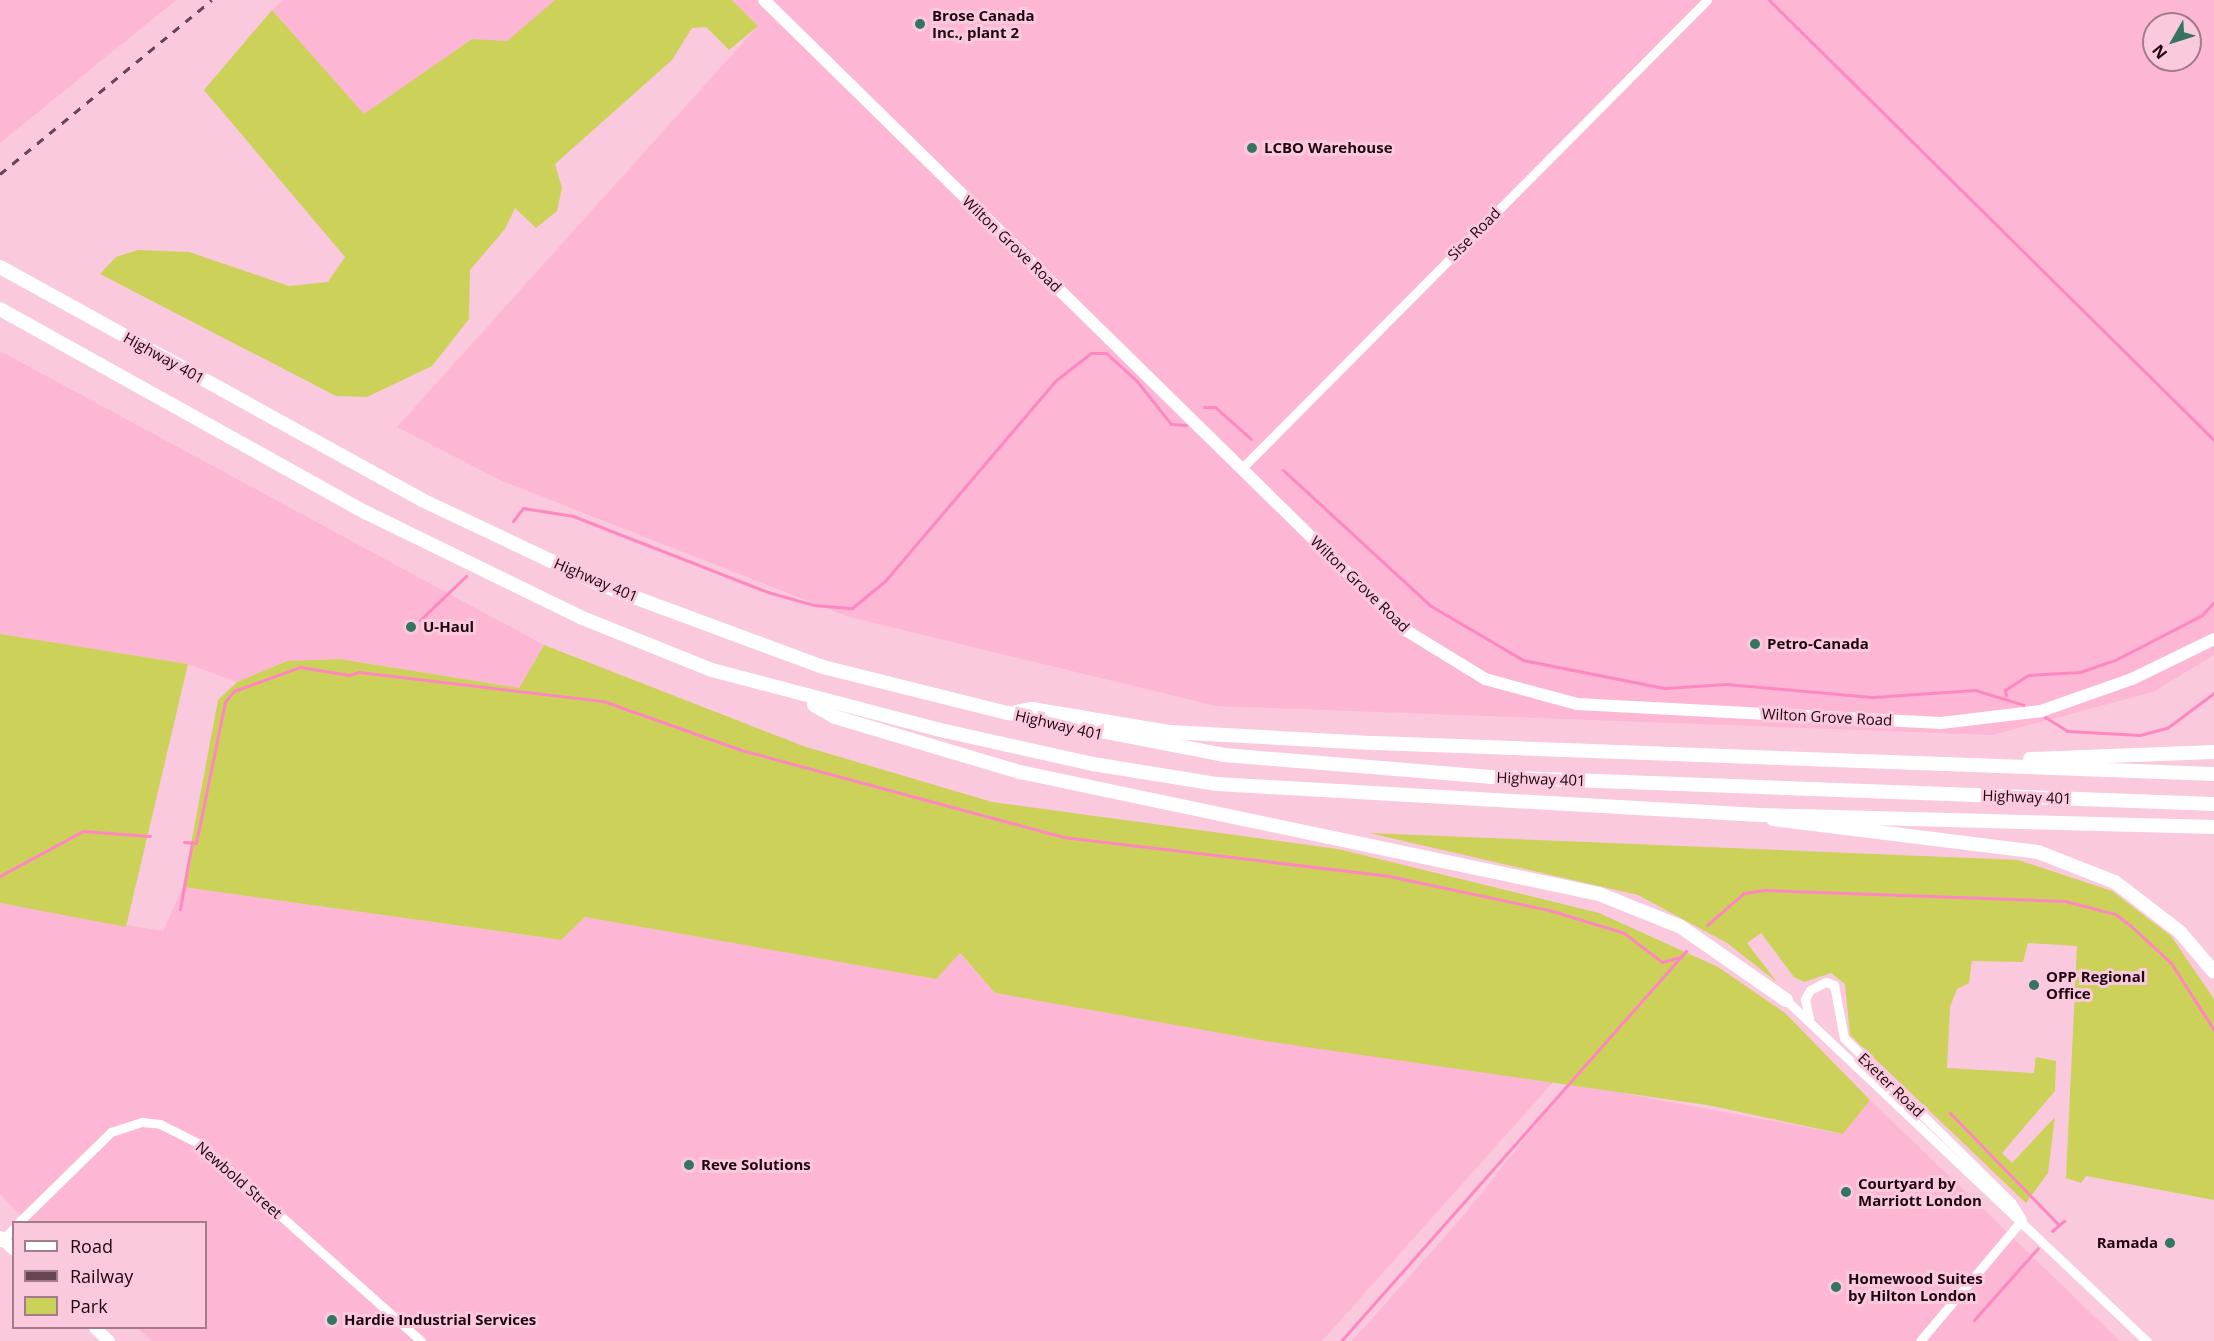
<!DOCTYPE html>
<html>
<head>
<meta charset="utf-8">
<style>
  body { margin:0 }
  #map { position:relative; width:2214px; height:1341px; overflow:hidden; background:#fac9dd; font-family:"Open Sans",sans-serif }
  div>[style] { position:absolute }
  .built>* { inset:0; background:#fdb7d5 }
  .green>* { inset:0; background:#ccd15a }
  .stream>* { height:3px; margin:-1.5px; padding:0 1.5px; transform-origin:1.5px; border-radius:1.5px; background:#ff87c1 }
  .minor>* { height:9px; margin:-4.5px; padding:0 4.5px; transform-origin:4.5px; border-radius:4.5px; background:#fff }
  .major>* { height:12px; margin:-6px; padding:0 6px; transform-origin:6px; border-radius:6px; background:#fff }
  .highway>* { height:14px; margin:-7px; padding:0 7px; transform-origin:7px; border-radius:7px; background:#fff }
  .rail>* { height:3px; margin-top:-1.5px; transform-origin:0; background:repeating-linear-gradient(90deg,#664453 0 8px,transparent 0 16px) }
  .dots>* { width:16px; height:16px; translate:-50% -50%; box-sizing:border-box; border:3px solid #fac9dd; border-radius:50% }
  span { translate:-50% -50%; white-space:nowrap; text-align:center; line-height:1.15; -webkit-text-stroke:6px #fac9dd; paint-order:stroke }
  .poi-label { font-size:15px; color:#1f0512; font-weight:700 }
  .left { translate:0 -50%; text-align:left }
  .right { translate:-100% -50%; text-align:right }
  .street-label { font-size:15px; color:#1f0512 }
  .legend { position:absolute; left:12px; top:1221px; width:195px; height:108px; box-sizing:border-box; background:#fac9dd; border:2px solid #a27b8c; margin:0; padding:8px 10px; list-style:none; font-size:18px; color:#1f0512 }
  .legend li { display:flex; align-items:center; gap:12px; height:30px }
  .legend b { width:30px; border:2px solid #a27b8c }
  .north { position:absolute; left:2142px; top:12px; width:60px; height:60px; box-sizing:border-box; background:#fac9dd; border:2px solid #a27b8c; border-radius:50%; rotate:231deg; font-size:16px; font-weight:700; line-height:24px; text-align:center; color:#1f0512 }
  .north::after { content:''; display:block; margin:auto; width:21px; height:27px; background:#367462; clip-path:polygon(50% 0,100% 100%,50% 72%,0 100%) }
</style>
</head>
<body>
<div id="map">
  <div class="built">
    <i style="clip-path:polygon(0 0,176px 0,0 143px)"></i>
    <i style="clip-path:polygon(283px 0,555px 0,507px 42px,472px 39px,363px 115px,272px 10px)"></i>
    <i style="clip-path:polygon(evenodd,730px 0,2214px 0,2214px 655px,2153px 692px,1992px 735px,1216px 706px,849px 617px,502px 481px,397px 427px,757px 27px,730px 0,2154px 24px,2190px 24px,2190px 60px,2154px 60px,2154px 24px)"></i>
    <i style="clip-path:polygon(0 351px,544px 645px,519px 688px,340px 659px,287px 661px,237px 682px,188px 664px,0 634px)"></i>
    <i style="clip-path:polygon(183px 887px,560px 940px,585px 917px,936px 979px,959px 953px,995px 993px,1265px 1041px,1554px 1081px,1322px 1341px,152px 1341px,138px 1328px,206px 1328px,206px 1222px,27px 1222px,0 1194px,0 903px,163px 931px)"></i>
    <i style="clip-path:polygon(1569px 1083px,1842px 1134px,1870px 1100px,2120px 1341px,1352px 1341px,1464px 1215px)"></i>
  </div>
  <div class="green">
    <i style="clip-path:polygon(555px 0,732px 0,758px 26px,729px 50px,706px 27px,692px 28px,672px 60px,555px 164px,562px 188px,557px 211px,536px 228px,515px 208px,505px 229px,470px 270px,469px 319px,432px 366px,367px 397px,336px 396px,100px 274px,116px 257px,138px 250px,189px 252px,289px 286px,328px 282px,345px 257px,204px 90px,272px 10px,364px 114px,472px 39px,507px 41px)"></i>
    <i style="clip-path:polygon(0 634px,188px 664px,126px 927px,0 903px)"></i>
    <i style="clip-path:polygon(544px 645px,803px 746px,992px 802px,1338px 849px,1599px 913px,1718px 967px,1785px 1013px,1870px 1100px,1843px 1134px,1707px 1105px,1265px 1041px,995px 993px,960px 953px,936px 979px,585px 917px,561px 940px,183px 887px,218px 700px,237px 682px,287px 661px,340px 659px,519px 688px)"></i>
    <i style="clip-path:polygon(1369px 833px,2018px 860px,2112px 891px,2171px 936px,2214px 999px,2214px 1200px,2086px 1176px,2081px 1183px,2066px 1178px,2077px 946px,2028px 943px,2023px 962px,1972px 961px,1969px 983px,1957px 989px,1950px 1007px,1947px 1068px,2034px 1073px,2036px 1057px,2056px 1061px,2055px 1091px,2002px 1153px,2012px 1163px,2055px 1117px,2048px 1173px,2026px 1203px,1850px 1035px,1845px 984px,1831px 973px,1804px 982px,1794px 977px,1761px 933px,1747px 943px,1777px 982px,1727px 943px,1638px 895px)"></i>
  </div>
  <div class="stream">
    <i style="left:1769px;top:0;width:626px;rotate:44.68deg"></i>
    <i style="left:1204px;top:407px;width:11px"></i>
    <i style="left:1215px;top:407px;width:48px;rotate:41.6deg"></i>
    <i style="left:1283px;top:470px;width:201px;rotate:42.6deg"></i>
    <i style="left:1431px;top:606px;width:107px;rotate:30.4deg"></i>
    <i style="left:1523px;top:660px;width:145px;rotate:11.2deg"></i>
    <i style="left:1665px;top:688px;width:61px;rotate:-3.8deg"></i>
    <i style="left:1726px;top:684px;width:148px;rotate:5.1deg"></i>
    <i style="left:1873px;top:697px;width:102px;rotate:-3.9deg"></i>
    <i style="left:1975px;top:690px;width:51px;rotate:17deg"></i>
    <i style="left:513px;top:521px;width:16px;rotate:-52deg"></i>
    <i style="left:523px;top:508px;width:51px;rotate:9.1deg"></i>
    <i style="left:573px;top:516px;width:212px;rotate:21.3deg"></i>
    <i style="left:771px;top:593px;width:45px;rotate:15.6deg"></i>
    <i style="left:814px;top:605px;width:38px;rotate:5deg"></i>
    <i style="left:852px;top:608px;width:43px;rotate:-39.3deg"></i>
    <i style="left:885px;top:581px;width:262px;rotate:-49.6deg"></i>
    <i style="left:1055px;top:381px;width:46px;rotate:-37.9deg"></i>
    <i style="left:1091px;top:353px;width:15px"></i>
    <i style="left:1106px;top:353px;width:40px;rotate:42deg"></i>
    <i style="left:1136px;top:380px;width:56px;rotate:51.5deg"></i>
    <i style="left:1171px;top:424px;width:15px;rotate:4deg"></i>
    <i style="left:420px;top:620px;width:64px;rotate:-43.7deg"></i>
    <i style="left:2006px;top:695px;width:5px;rotate:-101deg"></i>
    <i style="left:2005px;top:690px;width:27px;rotate:-33deg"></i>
    <i style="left:2028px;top:675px;width:52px;rotate:-3.3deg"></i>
    <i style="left:2080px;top:672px;width:37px;rotate:-19deg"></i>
    <i style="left:2115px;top:660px;width:98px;rotate:-27.3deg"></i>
    <i style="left:2202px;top:615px;width:18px;rotate:-47deg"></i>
    <i style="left:2045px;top:717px;width:26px;rotate:32deg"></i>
    <i style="left:2067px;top:731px;width:73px;rotate:3.1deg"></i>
    <i style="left:2140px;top:735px;width:28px;rotate:-15deg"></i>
    <i style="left:2167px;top:728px;width:59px;rotate:-36.7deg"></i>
    <i style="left:184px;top:842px;width:12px;rotate:5deg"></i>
    <i style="left:196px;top:843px;width:144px;rotate:-78.4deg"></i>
    <i style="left:225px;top:702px;width:14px;rotate:-51deg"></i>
    <i style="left:234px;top:691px;width:70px;rotate:-20deg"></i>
    <i style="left:300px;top:667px;width:50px;rotate:9.3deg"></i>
    <i style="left:349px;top:675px;width:10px;rotate:-17deg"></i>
    <i style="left:359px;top:672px;width:246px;rotate:6.8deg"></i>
    <i style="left:603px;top:701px;width:146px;rotate:19.5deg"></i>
    <i style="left:741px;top:750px;width:334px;rotate:15.1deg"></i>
    <i style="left:1063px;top:837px;width:323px;rotate:6.8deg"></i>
    <i style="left:1384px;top:875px;width:169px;rotate:12deg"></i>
    <i style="left:1549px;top:910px;width:78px;rotate:17deg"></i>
    <i style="left:1624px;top:933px;width:48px;rotate:37.3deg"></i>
    <i style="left:1662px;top:962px;width:20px;rotate:-15deg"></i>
    <i style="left:0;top:876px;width:94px;rotate:-28.5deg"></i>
    <i style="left:83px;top:831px;width:67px;rotate:4.3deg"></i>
    <i style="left:180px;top:909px;width:68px;rotate:-79.8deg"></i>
    <i style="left:1707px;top:925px;width:49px;rotate:-40.9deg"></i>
    <i style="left:1744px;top:893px;width:21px;rotate:-8deg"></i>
    <i style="left:1765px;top:890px;width:300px;rotate:2.1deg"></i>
    <i style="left:2065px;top:901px;width:52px;rotate:14.6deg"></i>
    <i style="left:2115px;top:914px;width:20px;rotate:37deg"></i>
    <i style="left:2131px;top:926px;width:54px;rotate:42.8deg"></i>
    <i style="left:2171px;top:963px;width:80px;rotate:57.3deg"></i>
    <i style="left:1950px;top:1113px;width:156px;rotate:45.8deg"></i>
    <i style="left:2052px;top:1231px;width:16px;rotate:-40deg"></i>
    <i style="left:1974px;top:1320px;width:96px;rotate:-48.4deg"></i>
    <i style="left:1341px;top:1341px;width:521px;rotate:-48.5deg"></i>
  </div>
  <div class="minor">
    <i style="left:1241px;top:469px;width:661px;rotate:-45.18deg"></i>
    <i style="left:1786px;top:1000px;width:497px;rotate:43.4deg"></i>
    <i style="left:1809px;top:1018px;width:19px;rotate:-102deg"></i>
    <i style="left:1805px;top:999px;width:10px;rotate:-61deg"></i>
    <i style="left:1810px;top:990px;width:18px;rotate:-27deg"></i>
    <i style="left:1826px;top:982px;width:9px;rotate:21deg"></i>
    <i style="left:1834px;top:985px;width:54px;rotate:79.3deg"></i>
    <i style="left:1844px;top:1038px;width:234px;rotate:44.5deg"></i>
    <i style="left:2011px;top:1202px;width:19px;rotate:58deg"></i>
    <i style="left:19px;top:1222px;width:129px;rotate:-44.4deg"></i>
    <i style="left:111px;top:1132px;width:33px;rotate:-18deg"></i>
    <i style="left:142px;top:1122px;width:18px;rotate:6deg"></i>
    <i style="left:160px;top:1124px;width:45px;rotate:26.6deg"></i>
    <i style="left:200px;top:1144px;width:296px;rotate:41.7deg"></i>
    <i style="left:0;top:1242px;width:20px;rotate:-45deg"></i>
    <i style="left:1920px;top:1341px;width:158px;rotate:-49.9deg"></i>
  </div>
  <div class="major">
    <i style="left:764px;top:0;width:901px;rotate:44.46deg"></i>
    <i style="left:1407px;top:631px;width:92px;rotate:31.6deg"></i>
    <i style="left:1485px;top:679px;width:95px;rotate:15.2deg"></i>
    <i style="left:1577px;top:704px;width:364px;rotate:3deg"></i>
    <i style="left:1941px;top:723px;width:101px;rotate:-6.8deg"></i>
    <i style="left:2041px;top:711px;width:96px;rotate:-19.4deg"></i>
    <i style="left:2132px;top:679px;width:91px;rotate:-26deg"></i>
    <i style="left:0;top:1237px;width:19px;rotate:43deg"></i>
    <i style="left:95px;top:1328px;width:19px;rotate:43deg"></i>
  </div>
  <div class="highway">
    <i style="left:0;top:267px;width:482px;rotate:28.9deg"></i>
    <i style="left:422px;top:500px;width:201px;rotate:25.3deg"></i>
    <i style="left:604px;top:586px;width:233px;rotate:20.3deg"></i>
    <i style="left:823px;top:667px;width:191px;rotate:14deg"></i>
    <i style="left:1008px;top:713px;width:220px;rotate:11deg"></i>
    <i style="left:1224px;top:755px;width:267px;rotate:4.7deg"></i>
    <i style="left:1490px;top:777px;width:725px;rotate:2.14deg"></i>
    <i style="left:0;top:309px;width:418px;rotate:29.1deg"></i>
    <i style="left:365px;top:512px;width:239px;rotate:26deg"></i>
    <i style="left:580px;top:617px;width:142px;rotate:21.9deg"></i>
    <i style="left:712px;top:670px;width:241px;rotate:14.7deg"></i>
    <i style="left:945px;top:731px;width:152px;rotate:12.6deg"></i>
    <i style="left:1093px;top:764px;width:126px;rotate:9.2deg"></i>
    <i style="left:1217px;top:784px;width:543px;rotate:3.27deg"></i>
    <i style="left:1759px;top:815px;width:455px;rotate:1.5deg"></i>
    <i style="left:814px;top:705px;width:24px;rotate:30deg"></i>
    <i style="left:835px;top:717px;width:193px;rotate:16.6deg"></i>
    <i style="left:1020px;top:772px;width:592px;rotate:11.9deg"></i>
    <i style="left:1599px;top:894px;width:88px;rotate:21.9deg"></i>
    <i style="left:1681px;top:927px;width:128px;rotate:34.8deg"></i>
    <i style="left:1016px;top:712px;width:16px;rotate:-11deg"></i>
    <i style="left:1032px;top:709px;width:140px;rotate:9.5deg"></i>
    <i style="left:1170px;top:732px;width:206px;rotate:3.1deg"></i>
    <i style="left:1376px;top:743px;width:839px;rotate:2.12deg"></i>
    <i style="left:2030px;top:759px;width:184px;rotate:-2.2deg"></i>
    <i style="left:1773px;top:819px;width:267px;rotate:7.1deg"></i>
    <i style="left:2038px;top:852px;width:83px;rotate:21.3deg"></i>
    <i style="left:2115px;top:882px;width:82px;rotate:37.6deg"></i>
    <i style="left:2180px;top:932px;width:52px;rotate:49.6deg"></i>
  </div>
  <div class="rail">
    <i style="left:0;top:174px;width:274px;rotate:-39.4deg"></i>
  </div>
  <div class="dots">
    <i style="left:920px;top:24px;background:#367462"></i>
    <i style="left:1252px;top:148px;background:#367462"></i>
    <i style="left:411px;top:627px;background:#367462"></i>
    <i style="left:1755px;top:644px;background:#367462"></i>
    <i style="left:2034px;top:985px;background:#367462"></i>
    <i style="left:689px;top:1165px;background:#367462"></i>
    <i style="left:1846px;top:1192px;background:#367462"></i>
    <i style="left:2170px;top:1243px;background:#367462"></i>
    <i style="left:1836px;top:1287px;background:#367462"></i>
    <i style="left:332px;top:1320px;background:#367462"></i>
  </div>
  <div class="poi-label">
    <span class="left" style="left:932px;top:24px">Brose Canada<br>Inc., plant 2</span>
    <span class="left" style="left:1264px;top:148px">LCBO Warehouse</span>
    <span class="left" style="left:423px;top:627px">U-Haul</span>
    <span class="left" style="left:1767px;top:644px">Petro-Canada</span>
    <span class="left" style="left:2046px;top:985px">OPP Regional<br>Office</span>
    <span class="left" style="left:701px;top:1165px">Reve Solutions</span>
    <span class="left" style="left:1858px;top:1192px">Courtyard by<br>Marriott London</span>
    <span class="right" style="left:2158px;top:1243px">Ramada</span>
    <span class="left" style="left:1848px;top:1287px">Homewood Suites<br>by Hilton London</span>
    <span class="left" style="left:344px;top:1320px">Hardie Industrial Services</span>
  </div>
  <div class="street-label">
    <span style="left:1474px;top:234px;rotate:-45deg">Sise Road</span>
    <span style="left:1012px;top:244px;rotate:44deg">Wilton Grove Road</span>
    <span style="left:164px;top:358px;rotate:29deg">Highway 401</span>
    <span style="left:596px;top:580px;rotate:23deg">Highway 401</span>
    <span style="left:1360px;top:584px;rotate:44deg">Wilton Grove Road</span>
    <span style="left:1827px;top:717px;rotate:3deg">Wilton Grove Road</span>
    <span style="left:1059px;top:725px;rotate:13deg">Highway 401</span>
    <span style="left:1541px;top:779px;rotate:2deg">Highway 401</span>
    <span style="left:2027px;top:797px;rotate:2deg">Highway 401</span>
    <span style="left:1891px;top:1085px;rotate:44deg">Exeter Road</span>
    <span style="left:239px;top:1180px;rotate:41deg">Newbold Street</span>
  </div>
  <ul class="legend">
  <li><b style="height:8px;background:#fff"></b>Road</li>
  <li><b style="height:8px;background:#664453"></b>Railway</li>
  <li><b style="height:16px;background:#ccd15a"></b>Park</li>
  </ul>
  <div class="north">N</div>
</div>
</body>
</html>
